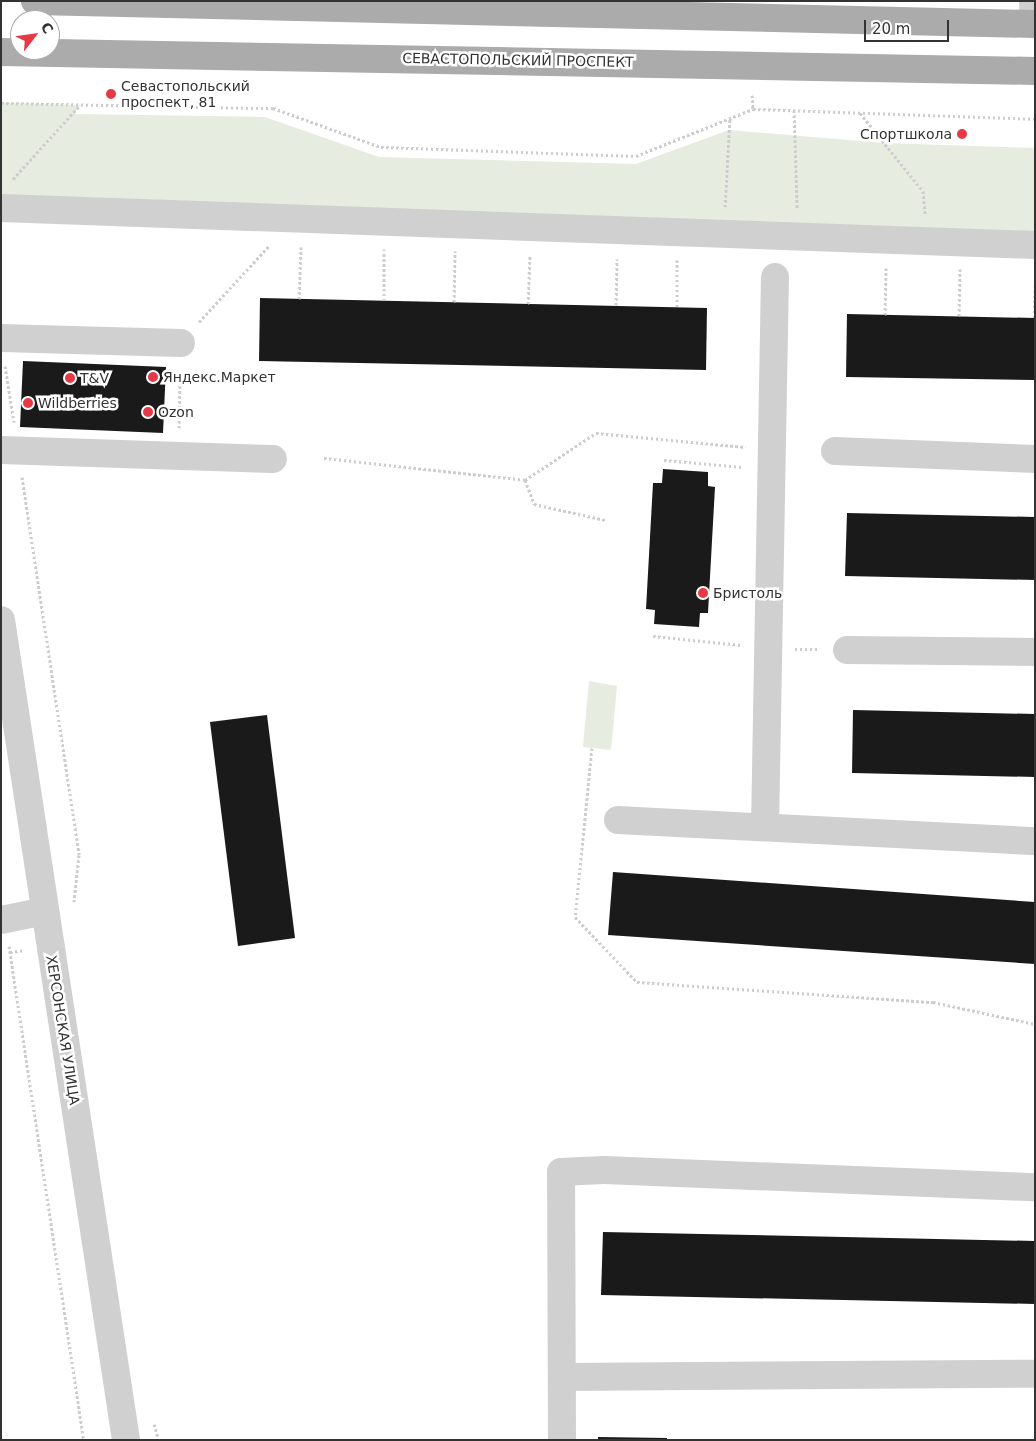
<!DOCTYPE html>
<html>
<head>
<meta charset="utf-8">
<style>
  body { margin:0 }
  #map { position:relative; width:1036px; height:1441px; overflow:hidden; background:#fff; font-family:"DejaVu Sans",sans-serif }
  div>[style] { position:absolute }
  .green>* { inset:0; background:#e6ecdf }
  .building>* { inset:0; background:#1a1a1a }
  .path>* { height:3px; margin-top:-1.5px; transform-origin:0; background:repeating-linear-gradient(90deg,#cdcdcd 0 2.5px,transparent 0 5px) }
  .minor>* { height:28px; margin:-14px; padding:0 14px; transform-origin:14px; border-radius:14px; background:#d0d0d0 }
  .major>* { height:28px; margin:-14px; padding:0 14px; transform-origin:14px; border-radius:14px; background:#ababab }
  .dots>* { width:14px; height:14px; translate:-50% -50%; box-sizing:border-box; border:2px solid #fff; border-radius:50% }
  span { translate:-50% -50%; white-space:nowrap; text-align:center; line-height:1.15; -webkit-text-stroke:5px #fff; paint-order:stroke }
  .street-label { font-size:14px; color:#333 }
  .poi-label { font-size:14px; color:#333 }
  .left { translate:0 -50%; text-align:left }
  .right { translate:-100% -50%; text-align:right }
  .frame { position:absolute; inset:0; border:2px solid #333; pointer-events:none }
  .north { position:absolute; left:10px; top:10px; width:50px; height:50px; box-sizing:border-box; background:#fff; border:1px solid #adadad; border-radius:50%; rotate:60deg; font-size:14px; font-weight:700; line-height:20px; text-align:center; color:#333 }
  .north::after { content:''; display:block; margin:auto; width:18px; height:22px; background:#e63946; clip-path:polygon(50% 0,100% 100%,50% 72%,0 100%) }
  .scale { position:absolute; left:864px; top:20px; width:85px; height:22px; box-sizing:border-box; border:2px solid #333; border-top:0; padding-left:6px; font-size:15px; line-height:18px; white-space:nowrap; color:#333; -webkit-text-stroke:4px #fff; paint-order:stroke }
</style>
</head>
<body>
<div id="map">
  <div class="green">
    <i style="clip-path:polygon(1px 103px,80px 105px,74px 114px,265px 117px,379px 157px,636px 164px,729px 130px,884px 143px,1035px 148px,1035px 244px,110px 212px,105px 198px,86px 197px,78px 211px,1px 208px)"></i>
    <i style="clip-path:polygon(589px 681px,617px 686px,611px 750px,583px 747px)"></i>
  </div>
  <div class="building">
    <i style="clip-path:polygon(260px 298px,707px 308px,706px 370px,259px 361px)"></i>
    <i style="clip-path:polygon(847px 314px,1035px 318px,1035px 380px,846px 377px)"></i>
    <i style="clip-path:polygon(23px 361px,166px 367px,163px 433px,20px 427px)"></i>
    <i style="clip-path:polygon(663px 469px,708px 472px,708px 486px,715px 487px,708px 613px,700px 613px,699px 627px,654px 624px,655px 610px,646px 609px,653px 483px,662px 483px)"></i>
    <i style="clip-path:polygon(847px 513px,1035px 517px,1035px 580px,845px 576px)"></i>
    <i style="clip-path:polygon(853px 710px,1035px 714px,1035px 777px,852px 773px)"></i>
    <i style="clip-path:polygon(267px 715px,295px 938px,238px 946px,210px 722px)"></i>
    <i style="clip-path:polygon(613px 872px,1035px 902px,1035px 964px,608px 935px)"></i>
    <i style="clip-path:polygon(603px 1232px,1035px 1241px,1035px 1304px,601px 1295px)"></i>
    <i style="clip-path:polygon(598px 1437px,667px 1438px,667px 1440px,598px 1440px)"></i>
  </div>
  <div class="path">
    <i style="left:752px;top:95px;width:14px;rotate:86deg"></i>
    <i style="left:1px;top:103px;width:272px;rotate:1.1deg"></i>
    <i style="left:273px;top:108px;width:115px;rotate:19.9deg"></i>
    <i style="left:381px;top:147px;width:255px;rotate:2deg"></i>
    <i style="left:636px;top:156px;width:126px;rotate:-21.9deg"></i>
    <i style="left:753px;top:109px;width:282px;rotate:2deg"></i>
    <i style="left:794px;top:110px;width:98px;rotate:88.2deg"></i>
    <i style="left:860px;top:113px;width:100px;rotate:51.1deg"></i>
    <i style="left:923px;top:191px;width:23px;rotate:85deg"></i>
    <i style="left:13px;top:179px;width:100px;rotate:-47.8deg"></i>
    <i style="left:725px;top:207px;width:89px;rotate:-86.8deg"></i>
    <i style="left:299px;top:299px;width:52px;rotate:-87.8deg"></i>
    <i style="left:384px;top:301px;width:52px;rotate:-90deg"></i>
    <i style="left:454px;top:302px;width:51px;rotate:-88.9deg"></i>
    <i style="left:528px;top:304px;width:49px;rotate:-87.7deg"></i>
    <i style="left:616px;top:305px;width:46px;rotate:-88.8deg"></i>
    <i style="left:677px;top:307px;width:47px;rotate:-90deg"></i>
    <i style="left:885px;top:315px;width:47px;rotate:-88.8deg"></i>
    <i style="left:959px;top:316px;width:47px;rotate:-88.8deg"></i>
    <i style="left:1034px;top:318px;width:35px;rotate:-88deg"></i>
    <i style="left:199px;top:322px;width:103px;rotate:-47.4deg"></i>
    <i style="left:5px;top:366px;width:57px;rotate:80.9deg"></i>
    <i style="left:179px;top:428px;width:56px;rotate:-89deg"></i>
    <i style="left:324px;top:458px;width:202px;rotate:6.2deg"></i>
    <i style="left:525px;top:480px;width:26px;rotate:69deg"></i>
    <i style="left:534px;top:504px;width:73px;rotate:12.7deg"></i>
    <i style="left:664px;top:460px;width:79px;rotate:5.1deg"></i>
    <i style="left:22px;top:477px;width:382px;rotate:81.4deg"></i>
    <i style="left:79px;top:855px;width:47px;rotate:96.1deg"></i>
    <i style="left:525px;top:480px;width:85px;rotate:-33.5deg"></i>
    <i style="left:596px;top:433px;width:150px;rotate:5.4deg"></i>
    <i style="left:653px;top:636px;width:89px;rotate:5.8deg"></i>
    <i style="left:795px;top:649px;width:24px"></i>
    <i style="left:592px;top:748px;width:170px;rotate:95.7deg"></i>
    <i style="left:575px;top:917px;width:90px;rotate:46.4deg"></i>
    <i style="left:637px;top:982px;width:297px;rotate:3.9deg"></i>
    <i style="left:933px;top:1002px;width:104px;rotate:12.2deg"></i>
    <i style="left:9px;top:946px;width:500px;rotate:81.4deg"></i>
    <i style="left:10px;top:952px;width:15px;rotate:-8deg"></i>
    <i style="left:154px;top:1424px;width:17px;rotate:73deg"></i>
  </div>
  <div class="minor">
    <i style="left:1033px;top:1px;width:23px;rotate:88deg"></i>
    <i style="left:1px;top:208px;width:1035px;rotate:2.05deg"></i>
    <i style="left:1px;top:338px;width:180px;rotate:1.6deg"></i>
    <i style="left:1px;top:450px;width:272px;rotate:1.9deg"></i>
    <i style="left:835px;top:451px;width:200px;rotate:2.3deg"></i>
    <i style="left:1px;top:620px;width:829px;rotate:81.33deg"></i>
    <i style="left:847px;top:650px;width:188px;rotate:0.6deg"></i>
    <i style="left:618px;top:820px;width:418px;rotate:2.9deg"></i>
    <i style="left:765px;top:827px;width:550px;rotate:-88.96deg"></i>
    <i style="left:1px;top:920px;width:45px;rotate:-11.6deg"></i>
    <i style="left:562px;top:1377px;width:473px;rotate:-0.4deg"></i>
    <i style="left:562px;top:1440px;width:268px;rotate:-90.2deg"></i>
    <i style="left:561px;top:1172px;width:43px;rotate:-2.7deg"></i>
    <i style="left:604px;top:1170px;width:431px;rotate:2.3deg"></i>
  </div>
  <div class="major">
    <i style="left:35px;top:1px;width:1000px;rotate:1.32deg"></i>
    <i style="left:1px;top:52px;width:1034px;rotate:1.05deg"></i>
  </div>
  <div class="dots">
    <i style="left:111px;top:94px;background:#e63946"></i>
    <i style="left:962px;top:134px;background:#e63946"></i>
    <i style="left:153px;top:377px;background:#e63946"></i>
    <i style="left:70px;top:378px;background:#e63946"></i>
    <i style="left:28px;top:403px;background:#e63946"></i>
    <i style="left:148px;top:412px;background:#e63946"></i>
    <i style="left:703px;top:593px;background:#e63946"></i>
  </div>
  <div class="street-label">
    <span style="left:518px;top:60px;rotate:1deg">СЕВАСТОПОЛЬСКИЙ ПРОСПЕКТ</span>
    <span style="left:63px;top:1030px;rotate:81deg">ХЕРСОНСКАЯ УЛИЦА</span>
  </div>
  <div class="poi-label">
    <span class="left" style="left:121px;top:94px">Севастопольский<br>проспект, 81</span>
    <span class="right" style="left:952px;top:134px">Спортшкола</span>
    <span class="left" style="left:163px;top:377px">Яндекс.Маркет</span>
    <span class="left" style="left:80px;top:378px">T&amp;V</span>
    <span class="left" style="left:38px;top:403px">Wildberries</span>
    <span class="left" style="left:158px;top:412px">Ozon</span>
    <span class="left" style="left:713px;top:593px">Бристоль</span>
  </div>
  <div class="frame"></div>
  <div class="north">С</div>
  <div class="scale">20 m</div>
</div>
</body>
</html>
